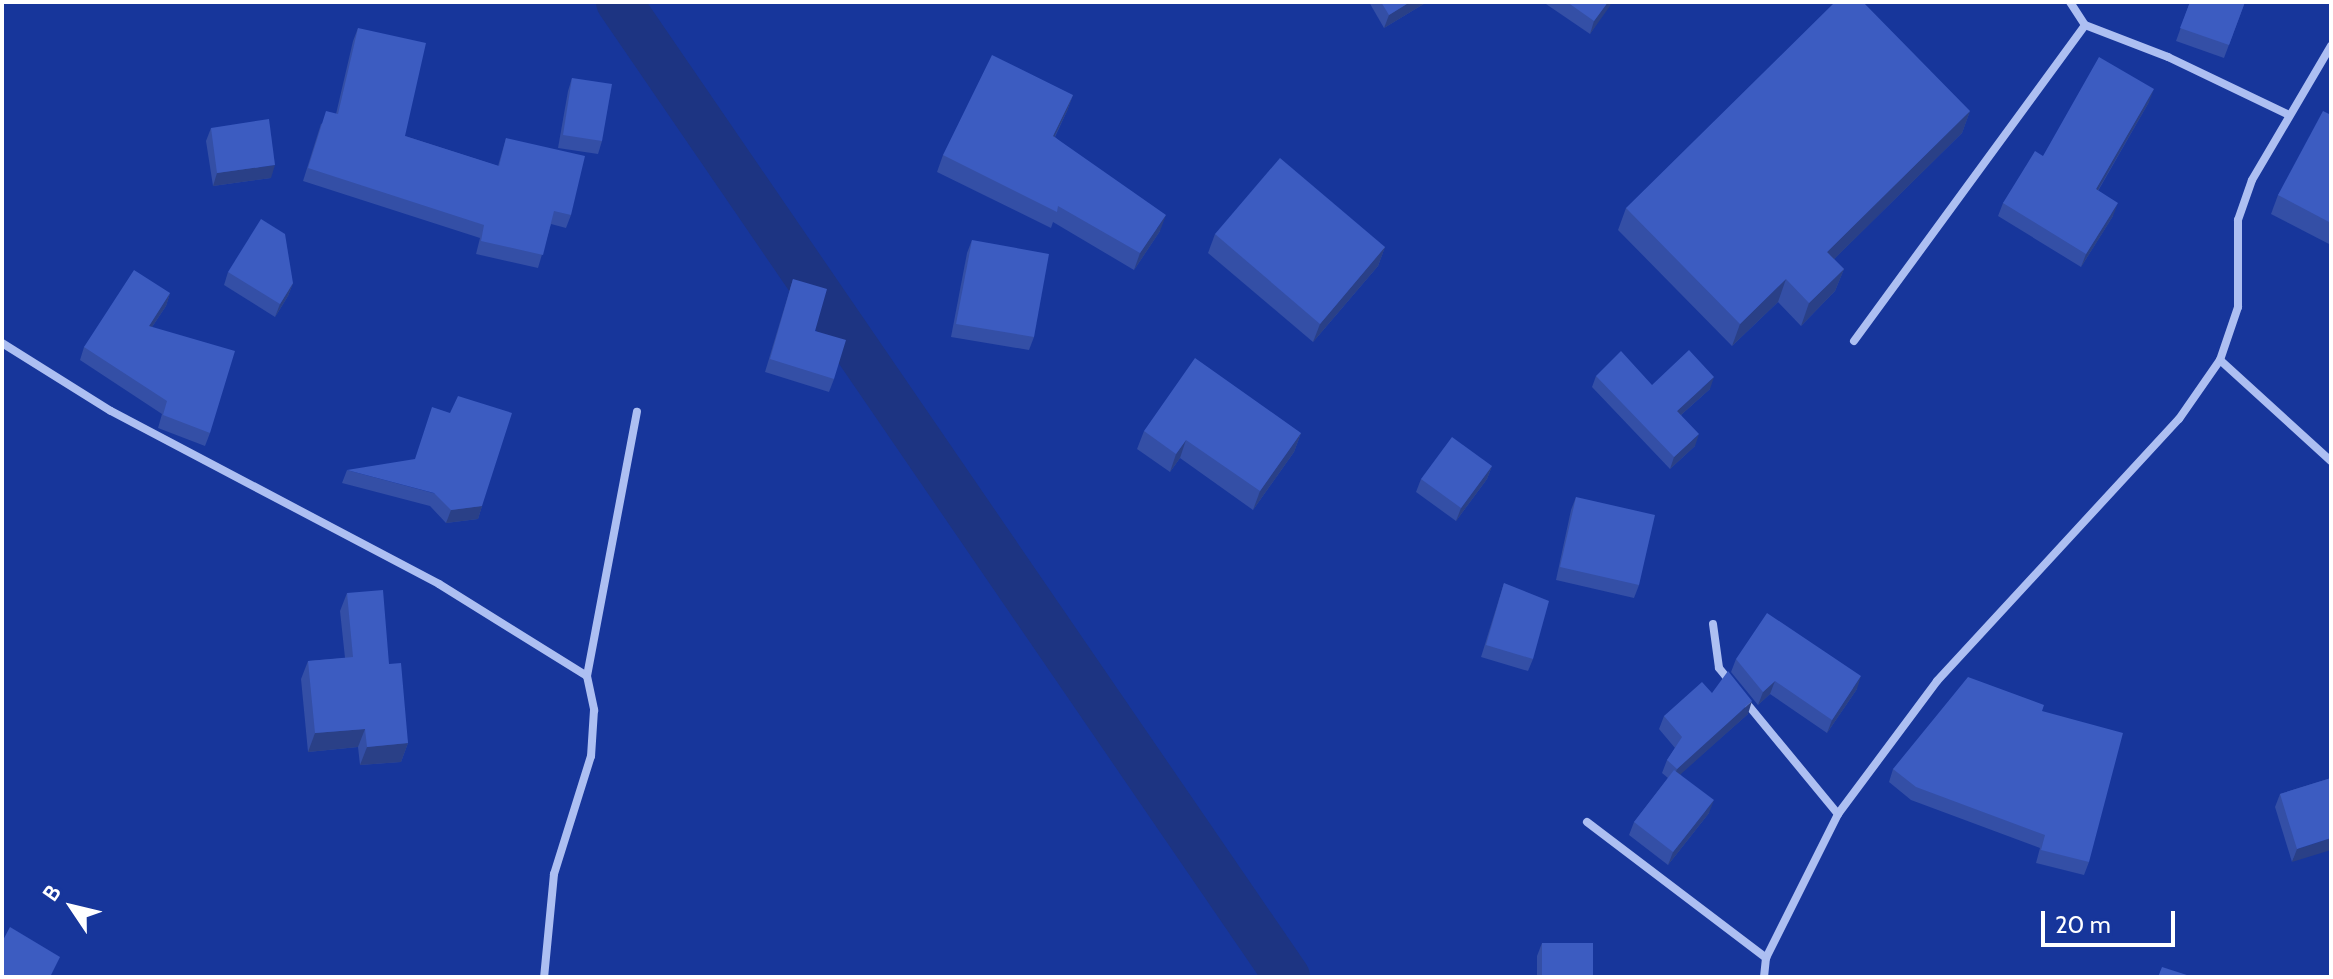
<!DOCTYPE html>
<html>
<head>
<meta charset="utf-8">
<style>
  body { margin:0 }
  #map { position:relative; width:2333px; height:979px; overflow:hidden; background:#17369b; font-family:Cabin,sans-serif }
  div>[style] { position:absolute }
  .canal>* { height:46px; margin:-23px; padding:0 23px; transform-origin:23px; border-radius:23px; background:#1d3482 }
  .minor>* { height:8px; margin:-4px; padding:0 4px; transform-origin:4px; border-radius:4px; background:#adbff2 }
  .wall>* { inset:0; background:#344fa6 }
  .shaded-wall>* { inset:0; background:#2a4087 }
  .building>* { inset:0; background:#3c5cc1 }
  span { translate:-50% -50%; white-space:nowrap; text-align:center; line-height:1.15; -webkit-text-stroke:6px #17369b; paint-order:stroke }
  .frame { position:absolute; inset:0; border:4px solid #fff; pointer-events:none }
  .north { position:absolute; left:32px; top:867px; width:80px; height:80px; -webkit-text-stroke:6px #17369b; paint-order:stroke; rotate:305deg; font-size:22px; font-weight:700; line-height:32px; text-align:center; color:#fff }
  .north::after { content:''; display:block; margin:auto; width:28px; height:36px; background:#fff; clip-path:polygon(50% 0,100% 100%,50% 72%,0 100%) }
  .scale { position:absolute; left:2041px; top:911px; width:134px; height:36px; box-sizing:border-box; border:4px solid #fff; border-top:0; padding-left:10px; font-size:24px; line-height:28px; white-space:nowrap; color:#fff; -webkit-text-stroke:6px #17369b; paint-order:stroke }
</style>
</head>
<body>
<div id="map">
  <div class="canal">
    <i style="left:619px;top:2px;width:1182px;rotate:55.58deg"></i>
  </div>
  <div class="minor">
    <i style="left:2070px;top:2px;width:27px;rotate:57deg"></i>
    <i style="left:1854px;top:341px;width:391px;rotate:-53.8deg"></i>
    <i style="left:2085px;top:25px;width:89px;rotate:21.1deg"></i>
    <i style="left:2168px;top:57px;width:134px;rotate:25.6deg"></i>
    <i style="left:2px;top:343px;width:128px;rotate:32deg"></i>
    <i style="left:111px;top:411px;width:371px;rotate:27.8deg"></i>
    <i style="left:439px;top:584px;width:174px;rotate:31.9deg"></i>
    <i style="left:587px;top:676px;width:35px;rotate:78deg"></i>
    <i style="left:594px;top:710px;width:46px;rotate:93.7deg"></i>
    <i style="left:591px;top:756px;width:124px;rotate:107.4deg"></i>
    <i style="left:554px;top:874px;width:103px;rotate:95.5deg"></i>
    <i style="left:2220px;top:360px;width:150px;rotate:42.3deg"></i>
    <i style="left:1713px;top:624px;width:44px;rotate:82.2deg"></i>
    <i style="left:1719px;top:668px;width:19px;rotate:51deg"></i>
    <i style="left:587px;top:676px;width:269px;rotate:-79.3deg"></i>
    <i style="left:1744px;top:700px;width:148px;rotate:50.5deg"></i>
    <i style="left:1587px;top:822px;width:225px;rotate:37.2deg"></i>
    <i style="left:1764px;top:977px;width:19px;rotate:-84deg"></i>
    <i style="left:1766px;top:958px;width:161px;rotate:-63.4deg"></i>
    <i style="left:1838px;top:814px;width:166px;rotate:-53.3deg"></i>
    <i style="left:1937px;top:681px;width:357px;rotate:-47.3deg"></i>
    <i style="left:2179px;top:419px;width:72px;rotate:-55.2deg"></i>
    <i style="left:2220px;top:360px;width:56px;rotate:-71.2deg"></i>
    <i style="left:2238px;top:307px;width:87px;rotate:-90deg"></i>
    <i style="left:2238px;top:220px;width:42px;rotate:-70.7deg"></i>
    <i style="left:2252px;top:180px;width:156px;rotate:-59.5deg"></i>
  </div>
  <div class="wall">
    <i style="clip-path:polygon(1369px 2px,1427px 2px,1384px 28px)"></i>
    <i style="clip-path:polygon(1543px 2px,1611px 2px,1590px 34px)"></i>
    <i style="clip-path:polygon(2190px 2px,2245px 2px,2224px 58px,2176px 41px)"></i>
    <i style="clip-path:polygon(358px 28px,405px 136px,498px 166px,506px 138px,571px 215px,566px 228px,551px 224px,538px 268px,476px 254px,480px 238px,303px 181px,321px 124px,336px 114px,353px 41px)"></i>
    <i style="clip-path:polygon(572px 78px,602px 141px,598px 154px,558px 148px,568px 91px)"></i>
    <i style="clip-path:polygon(1073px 95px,1067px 111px,1055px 137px,1160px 231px,1134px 270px,1053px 222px,1051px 228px,937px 172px,943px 155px)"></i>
    <i style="clip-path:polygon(2149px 102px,2098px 191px,2113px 216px,2081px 267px,1998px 216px,2003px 203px,2043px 156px)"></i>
    <i style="clip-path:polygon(1970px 111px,1962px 133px,1834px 259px,1844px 269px,1835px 291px,1801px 326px,1778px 302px,1732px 346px,1618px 230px,1626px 208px)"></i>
    <i style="clip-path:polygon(2331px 115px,2331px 245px,2271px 214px,2278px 195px)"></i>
    <i style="clip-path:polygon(211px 128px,271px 178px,213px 186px,206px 141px)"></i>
    <i style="clip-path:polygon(1215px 234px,1385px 247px,1378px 266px,1313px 342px,1208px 253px)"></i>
    <i style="clip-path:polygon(972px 240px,1034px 337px,1029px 350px,951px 337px,967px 253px)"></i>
    <i style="clip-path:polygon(228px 272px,293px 283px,288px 296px,275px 317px,224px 285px)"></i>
    <i style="clip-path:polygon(793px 279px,834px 379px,829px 392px,765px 372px)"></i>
    <i style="clip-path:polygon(170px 293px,166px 306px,152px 327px,210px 433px,205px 446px,158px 428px,162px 414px,80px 360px,84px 347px)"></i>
    <i style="clip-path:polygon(1596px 376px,1652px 385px,1710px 389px,1681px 415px,1695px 446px,1670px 469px,1592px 387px)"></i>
    <i style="clip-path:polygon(1144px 431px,1301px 433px,1294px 452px,1253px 510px,1180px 458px,1170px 472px,1137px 449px)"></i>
    <i style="clip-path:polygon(1492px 466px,1487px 479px,1456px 521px,1416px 492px,1421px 479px)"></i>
    <i style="clip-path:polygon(347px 470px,482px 506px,478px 519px,446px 523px,430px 506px,342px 483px)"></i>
    <i style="clip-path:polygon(1576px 497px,1639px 585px,1634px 598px,1556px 580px,1571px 510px)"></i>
    <i style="clip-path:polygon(1504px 583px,1533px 659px,1528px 671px,1481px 657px)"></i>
    <i style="clip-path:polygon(347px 593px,389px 664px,408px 743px,401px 762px,360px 765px,358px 747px,308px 752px,301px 679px,308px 661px,345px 658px,340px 611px)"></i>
    <i style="clip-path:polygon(1736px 659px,1857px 689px,1827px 733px,1770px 694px,1758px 705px,1731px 672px)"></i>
    <i style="clip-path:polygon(1712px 693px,1748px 714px,1680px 774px,1709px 813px,1668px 865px,1629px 835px,1634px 822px,1668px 778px,1662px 773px,1667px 760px,1675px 748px,1659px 729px,1664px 716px)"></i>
    <i style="clip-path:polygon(2042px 711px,2089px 862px,2084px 875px,2036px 863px,2040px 848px,1911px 800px,1889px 782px,1893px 769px)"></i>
    <i style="clip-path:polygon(2331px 778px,2292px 862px,2275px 807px,2280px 794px)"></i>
    <i style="clip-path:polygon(1542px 943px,1593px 977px,1537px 977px,1537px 956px)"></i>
  </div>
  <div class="shaded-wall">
    <i style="clip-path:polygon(1410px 2px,1427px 2px,1384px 28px,1389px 15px)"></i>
    <i style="clip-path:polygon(1608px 2px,1611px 2px,1610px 6px,1590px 34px,1594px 21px)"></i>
    <i style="clip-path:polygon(2154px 89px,2149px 102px,2091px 202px,2096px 189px)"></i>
    <i style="clip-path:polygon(1073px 95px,1067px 111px,1047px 152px,1053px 136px)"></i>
    <i style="clip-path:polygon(1970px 111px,1962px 133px,1819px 274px,1827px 252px)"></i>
    <i style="clip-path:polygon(275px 165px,271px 178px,213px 186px,217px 173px)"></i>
    <i style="clip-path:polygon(2118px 203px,2113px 216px,2081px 267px,2086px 254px)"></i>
    <i style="clip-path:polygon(1166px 215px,1160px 231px,1134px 270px,1140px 253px)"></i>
    <i style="clip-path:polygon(1385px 247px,1378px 266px,1313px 342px,1320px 324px)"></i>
    <i style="clip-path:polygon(1844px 269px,1835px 291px,1801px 326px,1809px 303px)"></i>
    <i style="clip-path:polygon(1786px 279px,1778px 302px,1732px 346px,1740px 324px)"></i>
    <i style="clip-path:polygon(293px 283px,288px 296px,275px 317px,280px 304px)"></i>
    <i style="clip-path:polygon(170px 293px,166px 306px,144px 339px,149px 326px)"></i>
    <i style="clip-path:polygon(1714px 377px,1710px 389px,1673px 422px,1677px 411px)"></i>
    <i style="clip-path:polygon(1301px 433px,1294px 452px,1253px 510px,1260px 491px)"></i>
    <i style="clip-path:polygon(1699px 434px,1695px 446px,1670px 469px,1674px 457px)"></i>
    <i style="clip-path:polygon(1186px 440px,1180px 458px,1170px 472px,1176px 454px)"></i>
    <i style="clip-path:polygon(1492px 466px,1487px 479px,1456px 521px,1461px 508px)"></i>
    <i style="clip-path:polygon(482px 506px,478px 519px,446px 523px,451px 510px)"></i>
    <i style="clip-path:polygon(1861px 676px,1857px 689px,1827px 733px,1832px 720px)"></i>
    <i style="clip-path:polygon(1775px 681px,1770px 694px,1758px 705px,1763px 692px)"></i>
    <i style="clip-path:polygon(1752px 701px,1748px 714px,1672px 782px,1677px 769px)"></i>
    <i style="clip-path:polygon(365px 729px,358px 747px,308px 752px,315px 733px)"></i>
    <i style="clip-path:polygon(408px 743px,401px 762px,360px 765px,367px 747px)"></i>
    <i style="clip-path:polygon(1714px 800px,1709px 813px,1668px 865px,1673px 852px)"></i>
    <i style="clip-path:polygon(2331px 838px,2331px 850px,2292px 862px,2297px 849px)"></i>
  </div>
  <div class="building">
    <i style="clip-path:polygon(1381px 2px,1410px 2px,1389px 15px)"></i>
    <i style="clip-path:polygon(1567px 2px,1608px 2px,1594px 21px)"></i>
    <i style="clip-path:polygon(1835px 2px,1863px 2px,1970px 111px,1827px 252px,1844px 269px,1809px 303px,1786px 279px,1740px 324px,1626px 208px)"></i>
    <i style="clip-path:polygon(2190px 2px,2245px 2px,2229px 45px,2180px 28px)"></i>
    <i style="clip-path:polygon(358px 28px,426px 43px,405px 136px,499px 166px,506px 138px,585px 156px,571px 215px,554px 211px,543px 255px,481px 241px,484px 225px,308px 168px,326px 111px,338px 114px)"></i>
    <i style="clip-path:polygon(992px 55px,1073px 95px,1053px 136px,1166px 215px,1140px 253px,1058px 206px,1057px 212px,943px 155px)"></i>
    <i style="clip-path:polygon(2099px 57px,2154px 89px,2096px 189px,2118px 203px,2086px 254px,2003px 203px,2035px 151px,2043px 156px)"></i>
    <i style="clip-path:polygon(572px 78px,612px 84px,602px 141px,563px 135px)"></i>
    <i style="clip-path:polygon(2323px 111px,2331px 115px,2331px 223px,2278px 195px)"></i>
    <i style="clip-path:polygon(269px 119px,275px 165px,217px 173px,211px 128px)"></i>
    <i style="clip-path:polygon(1280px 158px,1385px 247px,1320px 324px,1215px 234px)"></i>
    <i style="clip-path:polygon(261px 219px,285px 234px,293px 283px,280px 304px,228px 272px)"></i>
    <i style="clip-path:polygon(972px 240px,1049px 254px,1034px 337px,956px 324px)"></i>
    <i style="clip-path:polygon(134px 270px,170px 293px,149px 326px,235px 351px,210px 433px,163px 415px,167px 401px,84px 347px)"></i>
    <i style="clip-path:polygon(793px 279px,827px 289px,815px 331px,846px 340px,834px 379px,770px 359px)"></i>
    <i style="clip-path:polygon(1689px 350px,1714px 377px,1677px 411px,1699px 434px,1674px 457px,1596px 376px,1621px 351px,1652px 385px)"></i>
    <i style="clip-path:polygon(1195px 358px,1301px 433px,1260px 491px,1186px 440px,1176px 454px,1144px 431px)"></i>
    <i style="clip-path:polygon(458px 396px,512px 413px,482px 506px,451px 510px,434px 493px,347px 470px,415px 459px,432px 407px,450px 413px)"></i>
    <i style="clip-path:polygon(1452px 437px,1492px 466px,1461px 508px,1421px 479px)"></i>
    <i style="clip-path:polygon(1576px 497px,1655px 515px,1639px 585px,1560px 567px)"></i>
    <i style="clip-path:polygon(1504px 583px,1549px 601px,1533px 659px,1486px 645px)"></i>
    <i style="clip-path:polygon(383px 590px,389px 664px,401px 663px,408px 743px,367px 747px,365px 729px,315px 733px,308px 661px,353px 657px,347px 593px)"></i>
    <i style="clip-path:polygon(1767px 613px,1861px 676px,1832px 720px,1775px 681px,1763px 692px,1736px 659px)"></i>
    <i style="clip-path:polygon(1728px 671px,1752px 701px,1677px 769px,1667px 760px,1682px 737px,1664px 716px,1702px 682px,1712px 693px)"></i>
    <i style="clip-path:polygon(1968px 677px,2044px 705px,2042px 711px,2123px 733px,2089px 862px,2041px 850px,2045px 835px,1916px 787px,1893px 769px)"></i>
    <i style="clip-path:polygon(1674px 770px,1714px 800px,1673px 852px,1634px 822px)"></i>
    <i style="clip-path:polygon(2331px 778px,2331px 838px,2297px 849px,2280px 794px)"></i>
    <i style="clip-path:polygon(10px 927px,60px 957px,50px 977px,2px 977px,2px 942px)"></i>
    <i style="clip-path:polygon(1542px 943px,1593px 943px,1593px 977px,1542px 977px)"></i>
    <i style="clip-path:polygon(2162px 967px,2193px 977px,2158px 977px)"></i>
  </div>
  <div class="frame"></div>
  <div class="north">B</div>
  <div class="scale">20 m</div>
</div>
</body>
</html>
